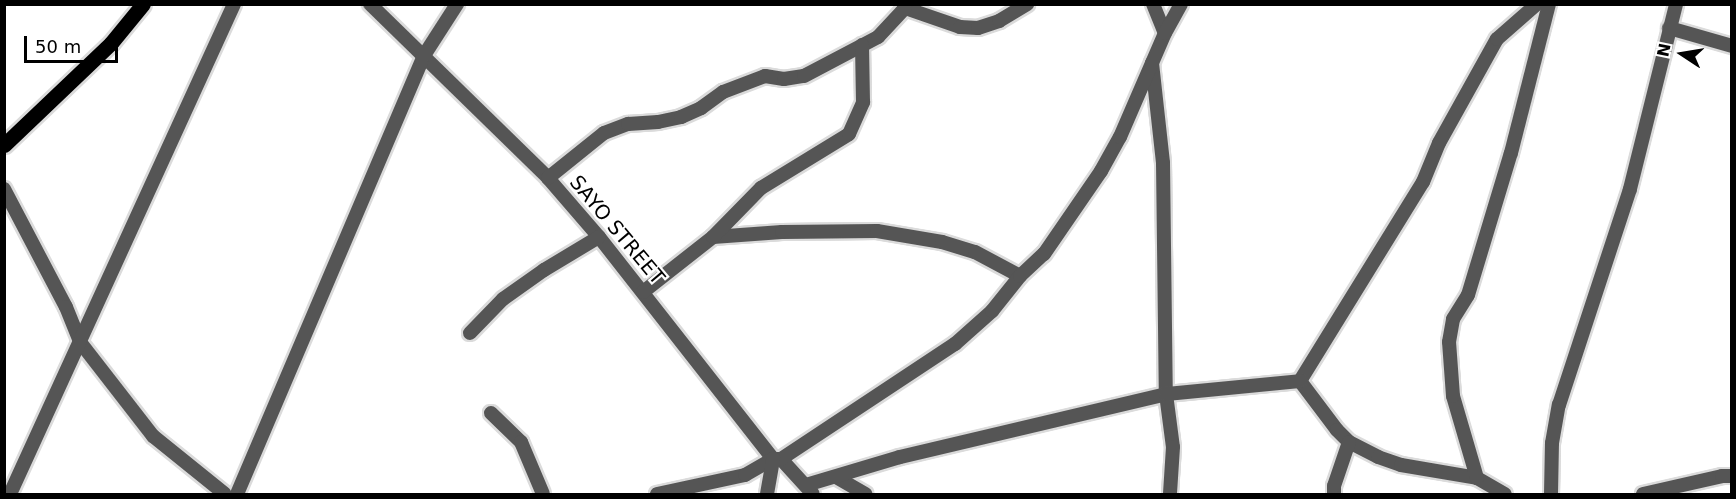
<!DOCTYPE html>
<html>
<head>
<meta charset="utf-8">
<style>
  body { margin:0 }
  #map { position:relative; width:1736px; height:499px; overflow:hidden; background:#fff; font-family:"DejaVu Sans",sans-serif }
  div>[style] { position:absolute }
  .roads { filter:drop-shadow(2px 0 #dbdbdb) drop-shadow(-2px 0 #dbdbdb) drop-shadow(0 2px #dbdbdb) drop-shadow(0 -2px #dbdbdb) }
  .minor>* { height:14px; margin:-7px; padding:0 7px; transform-origin:7px; border-radius:7px; background:#555 }
  .major>* { height:15px; margin:-7.5px; padding:0 7.5px; transform-origin:7.5px; border-radius:7.5px; background:#000 }
  span { translate:-50% -50%; white-space:nowrap; text-align:center; line-height:1.15; -webkit-text-stroke:4.5px #fff; paint-order:stroke }
  .street-label { font-size:20px; color:#000 }
  .frame { position:absolute; inset:0; border:6px solid #000; pointer-events:none }
  .north { position:absolute; left:1652px; top:24px; width:60px; height:60px; -webkit-text-stroke:4px #fff; paint-order:stroke; rotate:282deg; font-size:16px; font-weight:700; line-height:24px; text-align:center; color:#000 }
  .north::after { content:''; display:block; margin:auto; width:21px; height:27px; background:#000; clip-path:polygon(50% 0,100% 100%,50% 72%,0 100%) }
  .scale { position:absolute; left:24px; top:36px; width:94px; height:27px; box-sizing:border-box; border:3px solid #000; border-top:0; padding-left:8px; font-size:18px; line-height:21px; white-space:nowrap; color:#000; -webkit-text-stroke:4px #fff; paint-order:stroke }
</style>
</head>
<body>
<div id="map">
  <div class="roads">
    <div class="minor">
      <i style="left:370px;top:4px;width:249px;rotate:44.3deg"></i>
      <i style="left:548px;top:178px;width:78px;rotate:49.2deg"></i>
      <i style="left:599px;top:237px;width:282px;rotate:51.9deg"></i>
      <i style="left:773px;top:459px;width:8px"></i>
      <i style="left:781px;top:459px;width:47px;rotate:47.6deg"></i>
      <i style="left:904px;top:4px;width:4px;rotate:76deg"></i>
      <i style="left:905px;top:8px;width:58px;rotate:19.1deg"></i>
      <i style="left:960px;top:27px;width:18px;rotate:3deg"></i>
      <i style="left:978px;top:28px;width:22px;rotate:-18deg"></i>
      <i style="left:999px;top:21px;width:33px;rotate:-31deg"></i>
      <i style="left:1153px;top:4px;width:31px;rotate:68deg"></i>
      <i style="left:1669px;top:28px;width:66px;rotate:15.9deg"></i>
      <i style="left:1152px;top:63px;width:101px;rotate:83.7deg"></i>
      <i style="left:1163px;top:163px;width:231px;rotate:89.3deg"></i>
      <i style="left:1166px;top:394px;width:53px;rotate:82.5deg"></i>
      <i style="left:1173px;top:447px;width:47px;rotate:93.7deg"></i>
      <i style="left:548px;top:178px;width:72px;rotate:-38.8deg"></i>
      <i style="left:604px;top:133px;width:26px;rotate:-21deg"></i>
      <i style="left:628px;top:124px;width:30px;rotate:-4deg"></i>
      <i style="left:658px;top:122px;width:24px;rotate:-12deg"></i>
      <i style="left:681px;top:117px;width:22px;rotate:-24deg"></i>
      <i style="left:701px;top:108px;width:27px;rotate:-36deg"></i>
      <i style="left:723px;top:92px;width:45px;rotate:-20.9deg"></i>
      <i style="left:765px;top:76px;width:19px;rotate:9deg"></i>
      <i style="left:784px;top:79px;width:20px;rotate:-9deg"></i>
      <i style="left:804px;top:76px;width:84px;rotate:-27.8deg"></i>
      <i style="left:878px;top:37px;width:40px;rotate:-47deg"></i>
      <i style="left:4px;top:189px;width:133px;rotate:62.3deg"></i>
      <i style="left:66px;top:307px;width:38px;rotate:68deg"></i>
      <i style="left:80px;top:342px;width:119px;rotate:52.2deg"></i>
      <i style="left:153px;top:436px;width:92px;rotate:38.9deg"></i>
      <i style="left:713px;top:237px;width:69px;rotate:-4.1deg"></i>
      <i style="left:782px;top:232px;width:95px;rotate:-0.6deg"></i>
      <i style="left:877px;top:231px;width:66px;rotate:9.6deg"></i>
      <i style="left:942px;top:242px;width:34px;rotate:17deg"></i>
      <i style="left:975px;top:252px;width:51px;rotate:28.1deg"></i>
      <i style="left:643px;top:292px;width:89px;rotate:-38.2deg"></i>
      <i style="left:713px;top:237px;width:69px;rotate:-45.6deg"></i>
      <i style="left:761px;top:188px;width:103px;rotate:-31.5deg"></i>
      <i style="left:849px;top:134px;width:35px;rotate:-66deg"></i>
      <i style="left:863px;top:102px;width:57px;rotate:-91deg"></i>
      <i style="left:470px;top:333px;width:47px;rotate:-45.9deg"></i>
      <i style="left:503px;top:299px;width:50px;rotate:-35.3deg"></i>
      <i style="left:544px;top:270px;width:64px;rotate:-31deg"></i>
      <i style="left:1300px;top:381px;width:234px;rotate:-58.3deg"></i>
      <i style="left:1423px;top:182px;width:42px;rotate:-67.7deg"></i>
      <i style="left:1439px;top:143px;width:119px;rotate:-60.9deg"></i>
      <i style="left:1497px;top:39px;width:53px;rotate:-41.2deg"></i>
      <i style="left:1300px;top:381px;width:61px;rotate:52.9deg"></i>
      <i style="left:1337px;top:430px;width:17px;rotate:45deg"></i>
      <i style="left:1349px;top:442px;width:33px;rotate:27deg"></i>
      <i style="left:1378px;top:457px;width:24px;rotate:19deg"></i>
      <i style="left:1401px;top:465px;width:77px;rotate:9.7deg"></i>
      <i style="left:1477px;top:478px;width:32px;rotate:30deg"></i>
      <i style="left:491px;top:413px;width:42px;rotate:44deg"></i>
      <i style="left:521px;top:442px;width:56px;rotate:67.1deg"></i>
      <i style="left:781px;top:459px;width:209px;rotate:-33.5deg"></i>
      <i style="left:955px;top:344px;width:50px;rotate:-41.7deg"></i>
      <i style="left:992px;top:311px;width:45px;rotate:-51.3deg"></i>
      <i style="left:1020px;top:276px;width:33px;rotate:-43deg"></i>
      <i style="left:1044px;top:254px;width:101px;rotate:-55.5deg"></i>
      <i style="left:1101px;top:171px;width:39px;rotate:-61deg"></i>
      <i style="left:1120px;top:137px;width:113px;rotate:-66.6deg"></i>
      <i style="left:1165px;top:33px;width:33px;rotate:-61deg"></i>
      <i style="left:836px;top:477px;width:34px;rotate:30deg"></i>
      <i style="left:1477px;top:478px;width:85px;rotate:-106.3deg"></i>
      <i style="left:1453px;top:396px;width:54px;rotate:-94.2deg"></i>
      <i style="left:1449px;top:342px;width:23px;rotate:-80deg"></i>
      <i style="left:1453px;top:319px;width:28px;rotate:-58deg"></i>
      <i style="left:1468px;top:295px;width:148px;rotate:-73.2deg"></i>
      <i style="left:1511px;top:153px;width:154px;rotate:-75.7deg"></i>
      <i style="left:806px;top:485px;width:98px;rotate:-16.6deg"></i>
      <i style="left:900px;top:457px;width:273px;rotate:-13.3deg"></i>
      <i style="left:1166px;top:394px;width:135px;rotate:-5.5deg"></i>
      <i style="left:10px;top:494px;width:539px;rotate:-65.43deg"></i>
      <i style="left:237px;top:494px;width:475px;rotate:-66.9deg"></i>
      <i style="left:423px;top:57px;width:63px;rotate:-57.3deg"></i>
      <i style="left:657px;top:494px;width:90px;rotate:-12.2deg"></i>
      <i style="left:745px;top:475px;width:32px;rotate:-30deg"></i>
      <i style="left:767px;top:494px;width:36px;rotate:-80deg"></i>
      <i style="left:1334px;top:494px;width:8px;rotate:-90deg"></i>
      <i style="left:1334px;top:486px;width:46px;rotate:-71.2deg"></i>
      <i style="left:1551px;top:494px;width:51px;rotate:-88.9deg"></i>
      <i style="left:1552px;top:443px;width:39px;rotate:-80deg"></i>
      <i style="left:1559px;top:405px;width:227px;rotate:-71.8deg"></i>
      <i style="left:1630px;top:189px;width:191px;rotate:-76deg"></i>
      <i style="left:1643px;top:494px;width:81px;rotate:-12.8deg"></i>
      <i style="left:1722px;top:476px;width:10px"></i>
    </div>
    <div class="major">
      <i style="left:4px;top:145px;width:148px;rotate:-43.6deg"></i>
      <i style="left:111px;top:43px;width:50px;rotate:-50.6deg"></i>
    </div>
  </div>
  <div class="street-label">
    <span style="left:617px;top:230px;rotate:50deg">SAYO STREET</span>
  </div>
  <div class="frame"></div>
  <div class="north">N</div>
  <div class="scale">50 m</div>
</div>
</body>
</html>
